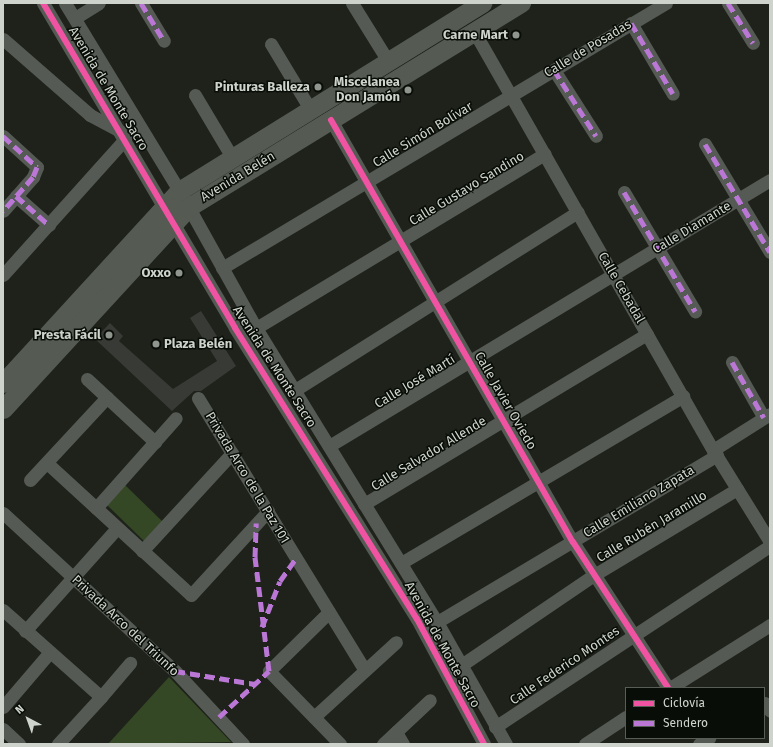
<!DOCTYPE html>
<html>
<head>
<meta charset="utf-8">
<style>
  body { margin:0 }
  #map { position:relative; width:773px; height:747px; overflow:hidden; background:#1e221b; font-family:"Fira Sans",sans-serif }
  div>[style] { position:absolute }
  .green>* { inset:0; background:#344825 }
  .building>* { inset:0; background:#383b35 }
  .street>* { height:13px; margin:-6.5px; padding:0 6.5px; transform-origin:6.5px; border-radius:6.5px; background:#565a54 }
  .secondary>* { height:19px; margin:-9.5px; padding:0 9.5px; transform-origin:9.5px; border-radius:9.5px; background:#555b52 }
  .quiet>* { height:5px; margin-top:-2.5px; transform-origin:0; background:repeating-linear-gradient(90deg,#ba77d6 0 10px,transparent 0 15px) }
  .cycleway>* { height:6px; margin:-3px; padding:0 3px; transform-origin:3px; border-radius:3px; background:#f153a3 }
  .dots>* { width:11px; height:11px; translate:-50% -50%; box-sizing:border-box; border:2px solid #090d07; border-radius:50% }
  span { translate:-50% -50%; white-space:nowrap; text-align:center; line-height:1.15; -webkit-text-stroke:3px #090d07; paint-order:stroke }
  .poi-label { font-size:13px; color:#ced4cb; font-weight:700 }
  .right { translate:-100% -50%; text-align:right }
  .left { translate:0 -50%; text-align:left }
  .street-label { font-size:13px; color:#ced4cb }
  .frame { position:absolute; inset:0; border:4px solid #ced4cb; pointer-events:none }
  .legend { position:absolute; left:625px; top:687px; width:140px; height:52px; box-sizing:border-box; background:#090d07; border:1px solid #585d55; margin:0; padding:5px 7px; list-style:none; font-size:12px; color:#ced4cb }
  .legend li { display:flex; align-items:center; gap:8px; height:20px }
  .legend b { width:20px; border:1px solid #585d55 }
  .north { position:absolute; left:8px; top:699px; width:40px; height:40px; -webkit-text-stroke:3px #090d07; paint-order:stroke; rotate:319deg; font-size:11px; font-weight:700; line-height:16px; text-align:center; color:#ced4cb }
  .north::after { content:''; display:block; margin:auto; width:14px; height:18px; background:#ced4cb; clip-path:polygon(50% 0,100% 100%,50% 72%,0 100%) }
</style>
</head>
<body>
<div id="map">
  <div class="green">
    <i style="clip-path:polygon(125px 485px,163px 522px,144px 541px,107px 505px)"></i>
    <i style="clip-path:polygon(169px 677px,231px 742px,108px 744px)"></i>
  </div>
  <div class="building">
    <i style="clip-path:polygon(201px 311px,236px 366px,201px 391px,194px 391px,172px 411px,95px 339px,110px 323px,123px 336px,119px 341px,173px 389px,217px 361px,190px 318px)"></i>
  </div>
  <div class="street">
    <i style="left:43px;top:3px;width:377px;rotate:59.4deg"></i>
    <i style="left:235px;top:328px;width:343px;rotate:58deg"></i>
    <i style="left:417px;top:619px;width:142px;rotate:61.8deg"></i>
    <i style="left:65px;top:3px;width:227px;rotate:58.7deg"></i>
    <i style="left:183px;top:197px;width:150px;rotate:60.9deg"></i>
    <i style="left:256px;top:328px;width:345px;rotate:58.4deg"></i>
    <i style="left:437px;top:622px;width:140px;rotate:60.5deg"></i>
    <i style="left:141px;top:3px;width:44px;rotate:58.8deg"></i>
    <i style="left:352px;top:3px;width:68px;rotate:58.2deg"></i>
    <i style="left:728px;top:3px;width:47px;rotate:58deg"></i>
    <i style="left:75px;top:18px;width:28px;rotate:-32deg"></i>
    <i style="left:631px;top:23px;width:82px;rotate:59.4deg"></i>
    <i style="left:475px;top:33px;width:480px;rotate:60.3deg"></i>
    <i style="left:713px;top:450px;width:108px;rotate:58.2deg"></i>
    <i style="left:3px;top:39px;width:116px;rotate:41.1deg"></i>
    <i style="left:90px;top:115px;width:34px;rotate:28deg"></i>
    <i style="left:271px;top:44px;width:76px;rotate:59deg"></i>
    <i style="left:554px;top:70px;width:78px;rotate:57.5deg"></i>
    <i style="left:195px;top:95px;width:72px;rotate:59.2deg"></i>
    <i style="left:331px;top:120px;width:486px;rotate:60.2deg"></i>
    <i style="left:573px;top:542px;width:174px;rotate:56.9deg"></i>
    <i style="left:3px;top:136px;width:46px;rotate:42.4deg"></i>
    <i style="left:37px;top:167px;width:11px;rotate:112deg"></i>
    <i style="left:33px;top:177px;width:45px;rotate:131.4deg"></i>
    <i style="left:705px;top:144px;width:126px;rotate:59deg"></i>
    <i style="left:624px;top:192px;width:139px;rotate:59.2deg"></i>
    <i style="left:16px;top:196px;width:44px;rotate:41.3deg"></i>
    <i style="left:222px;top:268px;width:517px;rotate:-30.83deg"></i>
    <i style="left:3px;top:275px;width:183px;rotate:-48.1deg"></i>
    <i style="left:256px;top:328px;width:337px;rotate:-31.1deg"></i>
    <i style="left:732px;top:362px;width:64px;rotate:60.3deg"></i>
    <i style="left:87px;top:379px;width:93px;rotate:42.8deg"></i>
    <i style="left:295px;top:390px;width:334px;rotate:-32.2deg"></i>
    <i style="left:198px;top:398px;width:319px;rotate:58.5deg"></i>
    <i style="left:329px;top:446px;width:515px;rotate:-31.1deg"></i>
    <i style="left:713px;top:450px;width:67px;rotate:-32.3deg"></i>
    <i style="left:47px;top:463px;width:195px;rotate:42.5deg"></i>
    <i style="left:191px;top:595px;width:114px;rotate:-47.5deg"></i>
    <i style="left:30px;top:480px;width:113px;rotate:-47.1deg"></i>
    <i style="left:364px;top:504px;width:330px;rotate:-31deg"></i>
    <i style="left:96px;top:508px;width:120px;rotate:-48.4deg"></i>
    <i style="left:3px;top:513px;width:234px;rotate:42.6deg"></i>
    <i style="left:175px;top:671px;width:100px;rotate:47deg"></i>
    <i style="left:142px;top:551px;width:133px;rotate:-47.4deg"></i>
    <i style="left:401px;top:563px;width:328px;rotate:-30.6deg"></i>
    <i style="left:3px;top:610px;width:131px;rotate:41.6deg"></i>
    <i style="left:101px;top:697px;width:64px;rotate:132.5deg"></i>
    <i style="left:329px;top:612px;width:84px;rotate:135.5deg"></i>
    <i style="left:269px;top:671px;width:102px;rotate:45.8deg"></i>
    <i style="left:437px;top:622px;width:326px;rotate:-30.8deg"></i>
    <i style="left:25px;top:631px;width:138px;rotate:-48.2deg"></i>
    <i style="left:460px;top:666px;width:162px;rotate:-34.2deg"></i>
    <i style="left:594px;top:575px;width:167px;rotate:-31deg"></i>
    <i style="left:670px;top:688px;width:118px;rotate:-32.2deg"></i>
    <i style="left:101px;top:697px;width:45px;rotate:-49.5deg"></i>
    <i style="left:765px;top:703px;width:9px;rotate:58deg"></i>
    <i style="left:3px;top:707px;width:72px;rotate:-49.5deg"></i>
    <i style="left:314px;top:717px;width:111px;rotate:-42.4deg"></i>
    <i style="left:495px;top:727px;width:329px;rotate:-33.4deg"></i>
    <i style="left:3px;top:729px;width:22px;rotate:43deg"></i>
    <i style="left:396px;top:732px;width:14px;rotate:60deg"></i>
    <i style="left:383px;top:744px;width:64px;rotate:-43.1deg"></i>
    <i style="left:585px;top:744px;width:49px;rotate:-33.4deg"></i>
    <i style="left:699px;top:744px;width:12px;rotate:-31deg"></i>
  </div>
  <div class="secondary">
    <i style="left:3px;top:383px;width:260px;rotate:-47.5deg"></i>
    <i style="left:179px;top:191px;width:357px;rotate:-31.8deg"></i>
    <i style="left:3px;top:409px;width:275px;rotate:-47.4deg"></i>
    <i style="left:189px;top:207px;width:390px;rotate:-31.6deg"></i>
  </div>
  <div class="quiet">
    <i style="left:141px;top:3px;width:44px;rotate:58.8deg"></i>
    <i style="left:728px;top:3px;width:47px;rotate:58deg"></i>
    <i style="left:631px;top:23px;width:82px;rotate:59.4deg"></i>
    <i style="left:554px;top:70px;width:78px;rotate:57.5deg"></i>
    <i style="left:3px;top:136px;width:46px;rotate:42.4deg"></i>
    <i style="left:37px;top:167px;width:11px;rotate:112deg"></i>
    <i style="left:33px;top:177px;width:45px;rotate:131.4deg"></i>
    <i style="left:705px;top:144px;width:126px;rotate:59deg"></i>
    <i style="left:624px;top:192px;width:139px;rotate:59.2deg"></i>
    <i style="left:16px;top:196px;width:44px;rotate:41.3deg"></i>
    <i style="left:732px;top:362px;width:64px;rotate:60.3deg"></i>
    <i style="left:262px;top:627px;width:49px;rotate:-68.6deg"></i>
    <i style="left:280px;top:581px;width:28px;rotate:-55deg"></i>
    <i style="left:175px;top:671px;width:81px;rotate:9.2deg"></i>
    <i style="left:219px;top:717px;width:68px;rotate:-42.6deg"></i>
    <i style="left:269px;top:671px;width:115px;rotate:-97deg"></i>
    <i style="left:255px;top:557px;width:34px;rotate:-88deg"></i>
  </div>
  <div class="cycleway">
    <i style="left:43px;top:3px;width:377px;rotate:59.4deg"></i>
    <i style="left:235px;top:328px;width:343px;rotate:58deg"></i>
    <i style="left:417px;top:619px;width:142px;rotate:61.8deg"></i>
    <i style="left:331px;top:120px;width:486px;rotate:60.2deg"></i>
    <i style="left:573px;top:542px;width:174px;rotate:56.9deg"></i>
  </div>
  <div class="dots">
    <i style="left:516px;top:35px;background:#90968d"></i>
    <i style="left:318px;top:87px;background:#90968d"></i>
    <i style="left:408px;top:90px;background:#90968d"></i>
    <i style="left:179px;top:273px;background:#90968d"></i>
    <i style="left:109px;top:335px;background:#90968d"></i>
    <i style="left:156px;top:344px;background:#90968d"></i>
  </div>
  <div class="poi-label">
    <span class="right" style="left:508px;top:35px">Carne Mart</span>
    <span class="right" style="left:400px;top:90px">Miscelanea<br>Don Jamón</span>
    <span class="right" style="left:310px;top:87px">Pinturas Balleza</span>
    <span class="right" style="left:171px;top:273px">Oxxo</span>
    <span class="right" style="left:101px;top:335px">Presta Fácil</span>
    <span class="left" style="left:164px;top:344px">Plaza Belén</span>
  </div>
  <div class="street-label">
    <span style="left:588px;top:49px;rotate:-31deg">Calle de Posadas</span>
    <span style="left:108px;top:89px;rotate:59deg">Avenida de Monte Sacro</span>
    <span style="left:423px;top:135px;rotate:-31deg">Calle Simón Bolívar</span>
    <span style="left:238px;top:177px;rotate:-31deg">Avenida Belén</span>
    <span style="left:467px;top:189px;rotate:-31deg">Calle Gustavo Sandino</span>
    <span style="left:692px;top:228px;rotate:-31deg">Calle Diamante</span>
    <span style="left:621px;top:288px;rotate:60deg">Calle Cebadal</span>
    <span style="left:274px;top:367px;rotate:57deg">Avenida de Monte Sacro</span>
    <span style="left:415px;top:382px;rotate:-31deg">Calle José Martí</span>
    <span style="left:505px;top:401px;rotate:60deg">Calle Javier Oviedo</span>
    <span style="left:429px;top:454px;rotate:-31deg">Calle Salvador Allende</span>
    <span style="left:247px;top:478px;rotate:59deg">Privada Arco de la Paz 101</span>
    <span style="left:639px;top:502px;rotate:-31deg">Calle Emiliano Zapata</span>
    <span style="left:652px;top:527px;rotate:-31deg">Calle Rubén Jaramillo</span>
    <span style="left:125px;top:626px;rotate:43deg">Privada Arco del Triunfo</span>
    <span style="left:442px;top:645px;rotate:61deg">Avenida de Monte Sacro</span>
    <span style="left:565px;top:666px;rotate:-34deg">Calle Federico Montes</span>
  </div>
  <div class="frame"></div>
  <ul class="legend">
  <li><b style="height:5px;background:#f153a3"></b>Ciclovía</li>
  <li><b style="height:5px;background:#ba77d6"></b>Sendero</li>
  </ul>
  <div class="north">N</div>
</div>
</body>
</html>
